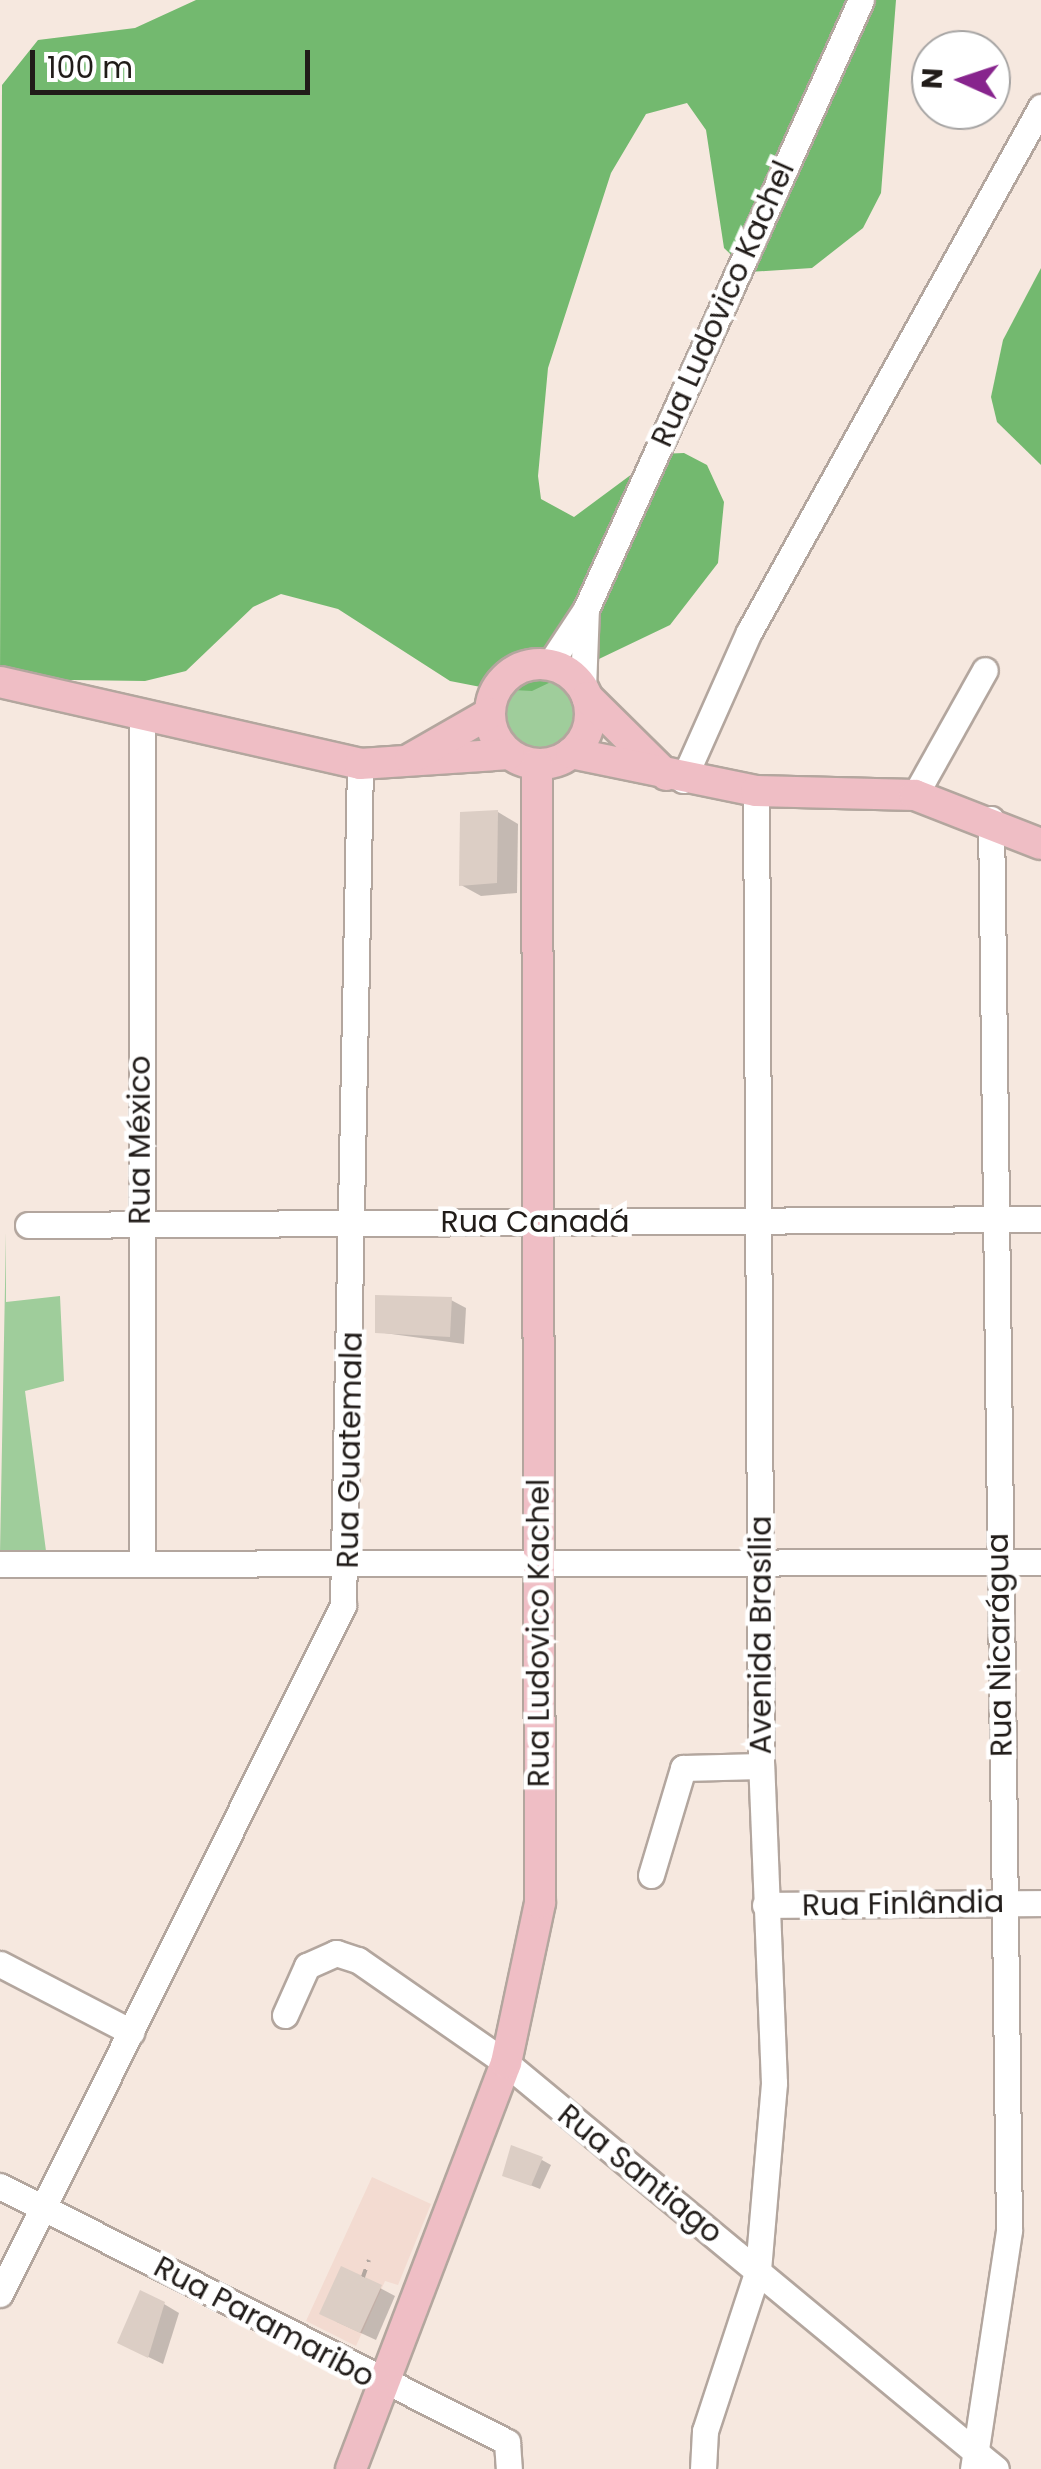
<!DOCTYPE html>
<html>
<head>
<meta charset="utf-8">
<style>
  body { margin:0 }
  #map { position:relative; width:1041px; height:2469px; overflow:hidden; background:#f6e8df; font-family:Poppins,sans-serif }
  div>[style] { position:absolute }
  .medical>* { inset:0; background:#f3dbd1 }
  .green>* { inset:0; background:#9fcd9b }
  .round { border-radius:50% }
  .forest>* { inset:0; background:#73b96f }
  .shadow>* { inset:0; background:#0003 }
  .building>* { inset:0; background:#dccec5 }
  .path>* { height:4px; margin-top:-2px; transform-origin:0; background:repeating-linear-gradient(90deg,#b2a7a0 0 8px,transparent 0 16px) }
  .roads { filter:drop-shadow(2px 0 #b3a69e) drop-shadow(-2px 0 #b3a69e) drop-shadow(0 2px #b3a69e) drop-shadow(0 -2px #b3a69e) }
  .minor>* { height:25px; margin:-12.5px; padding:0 12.5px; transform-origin:12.5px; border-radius:12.5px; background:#fff }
  .major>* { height:30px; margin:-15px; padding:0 15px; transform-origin:15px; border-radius:15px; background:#efbec5 }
  .major>.ring { margin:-15px; padding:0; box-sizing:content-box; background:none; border:30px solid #efbec5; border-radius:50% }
  span { translate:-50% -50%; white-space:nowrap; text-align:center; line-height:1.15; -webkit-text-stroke:9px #fff; paint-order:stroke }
  .street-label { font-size:30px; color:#211c19 }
  .north { position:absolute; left:911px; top:30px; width:100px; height:100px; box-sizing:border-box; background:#fff; border:2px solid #a6a4a3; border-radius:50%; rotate:273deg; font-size:28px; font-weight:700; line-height:40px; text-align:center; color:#211c19 }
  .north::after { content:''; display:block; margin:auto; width:35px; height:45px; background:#87248d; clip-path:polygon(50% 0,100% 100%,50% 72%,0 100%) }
  .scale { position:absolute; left:30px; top:50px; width:280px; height:45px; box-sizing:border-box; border:5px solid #211c19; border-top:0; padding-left:12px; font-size:30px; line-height:35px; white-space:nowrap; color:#211c19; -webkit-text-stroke:8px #fff; paint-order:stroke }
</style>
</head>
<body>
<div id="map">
  <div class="medical">
    <i style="clip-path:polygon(372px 2177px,431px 2204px,398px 2285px,385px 2281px,356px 2346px,306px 2321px)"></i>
  </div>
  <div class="green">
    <i class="round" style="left:497px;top:674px;width:84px;height:84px"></i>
    <i style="clip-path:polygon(6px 1232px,6px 1302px,60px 1296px,64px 1381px,25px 1391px,46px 1551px,0 1553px)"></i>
  </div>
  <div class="forest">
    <i style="clip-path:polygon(196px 0,896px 0,881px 193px,863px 228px,812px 268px,749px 272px,724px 248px,706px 130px,687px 103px,646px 114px,611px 173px,548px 368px,538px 476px,541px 499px,574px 517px,659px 454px,684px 453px,707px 465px,724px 502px,718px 563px,670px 625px,532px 691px,491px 689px,450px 681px,338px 609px,281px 594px,253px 607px,186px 671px,145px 681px,0 679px,2px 85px,38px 40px,135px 28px)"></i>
    <i style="clip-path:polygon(1041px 268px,1041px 465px,997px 422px,991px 397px,1003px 340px)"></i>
  </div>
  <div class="shadow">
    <i style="clip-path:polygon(498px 812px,518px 824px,517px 893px,481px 896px,461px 885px)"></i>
    <i style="clip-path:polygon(451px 1300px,466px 1308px,464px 1344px,377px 1332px)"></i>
    <i style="clip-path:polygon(542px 2160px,551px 2165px,540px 2189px,505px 2175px)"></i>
    <i style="clip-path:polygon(380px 2288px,395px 2296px,376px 2340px,337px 2322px)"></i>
    <i style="clip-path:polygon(164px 2304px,179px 2313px,163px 2364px,134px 2350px)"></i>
  </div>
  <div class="building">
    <i style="clip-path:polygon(498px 810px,497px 883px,459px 886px,460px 812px)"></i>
    <i style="clip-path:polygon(375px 1295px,452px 1297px,450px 1337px,375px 1333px)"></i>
    <i style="clip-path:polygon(511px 2145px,543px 2157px,531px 2186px,502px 2176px)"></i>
    <i style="clip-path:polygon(341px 2266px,382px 2285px,360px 2333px,319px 2314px)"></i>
    <i style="clip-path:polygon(140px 2290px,165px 2302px,148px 2358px,117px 2343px)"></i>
  </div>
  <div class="path">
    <i style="left:363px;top:2277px;width:18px;rotate:-71deg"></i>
  </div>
  <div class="roads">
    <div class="minor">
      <i style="left:549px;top:665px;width:67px;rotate:-56.5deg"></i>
      <i style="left:586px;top:609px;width:668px;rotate:-65.7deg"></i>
      <i style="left:583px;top:689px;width:80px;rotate:-87.9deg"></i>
      <i style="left:683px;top:780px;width:162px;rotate:-66deg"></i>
      <i style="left:749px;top:632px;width:601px;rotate:-60.92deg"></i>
      <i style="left:915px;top:795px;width:143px;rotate:-60.8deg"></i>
      <i style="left:28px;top:1225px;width:1013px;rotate:-0.34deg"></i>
      <i style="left:142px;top:1559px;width:839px;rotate:-90deg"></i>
      <i style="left:0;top:1564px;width:1041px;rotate:-0.11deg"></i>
      <i style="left:651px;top:1875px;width:112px;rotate:-73.3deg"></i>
      <i style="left:683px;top:1768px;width:78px;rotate:-1.5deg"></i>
      <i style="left:765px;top:1905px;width:276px;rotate:-0.4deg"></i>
      <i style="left:0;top:1964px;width:148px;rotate:27.4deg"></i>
      <i style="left:285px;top:2015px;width:54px;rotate:-65.8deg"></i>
      <i style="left:307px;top:1966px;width:32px;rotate:-24deg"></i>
      <i style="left:336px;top:1953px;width:23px;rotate:18deg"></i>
      <i style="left:358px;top:1960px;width:180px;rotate:34.8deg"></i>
      <i style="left:506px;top:2063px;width:636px;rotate:39.64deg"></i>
      <i style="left:0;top:2186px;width:568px;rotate:26.79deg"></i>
      <i style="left:507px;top:2442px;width:27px;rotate:86deg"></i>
      <i style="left:0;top:2294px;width:770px;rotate:-63.53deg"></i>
      <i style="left:343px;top:1605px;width:841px;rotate:-88.84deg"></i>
      <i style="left:703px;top:2469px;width:38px;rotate:-87deg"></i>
      <i style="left:705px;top:2431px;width:169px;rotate:-71.8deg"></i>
      <i style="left:758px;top:2270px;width:188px;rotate:-85.1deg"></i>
      <i style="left:774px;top:2083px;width:317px;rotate:-92.3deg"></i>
      <i style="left:761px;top:1766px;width:975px;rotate:-90.29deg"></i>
      <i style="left:973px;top:2469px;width:242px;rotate:-81.4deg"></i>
      <i style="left:1009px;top:2230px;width:1411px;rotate:-90.73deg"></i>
    </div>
    <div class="major">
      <i class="ring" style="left:490px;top:664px;width:70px;height:70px"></i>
      <i style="left:0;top:682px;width:369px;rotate:12.8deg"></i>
      <i style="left:360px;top:764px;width:149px;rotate:-3.8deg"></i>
      <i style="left:587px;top:697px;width:111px;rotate:44.6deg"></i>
      <i style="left:571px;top:753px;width:189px;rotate:11.6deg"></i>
      <i style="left:756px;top:791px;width:159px;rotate:1.4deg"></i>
      <i style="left:915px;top:795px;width:135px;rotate:21.3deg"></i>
      <i style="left:410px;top:759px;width:92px;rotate:-29.9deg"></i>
      <i style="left:351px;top:2469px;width:435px;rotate:-69.1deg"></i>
      <i style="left:506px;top:2063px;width:164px;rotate:-78deg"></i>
      <i style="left:540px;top:1903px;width:1139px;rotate:-90.15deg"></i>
    </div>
  </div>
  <div class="street-label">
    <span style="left:723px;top:304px;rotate:-66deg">Rua Ludovico Kachel</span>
    <span style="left:140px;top:1140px;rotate:-90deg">Rua México</span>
    <span style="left:535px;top:1222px">Rua Canadá</span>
    <span style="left:350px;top:1450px;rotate:-89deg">Rua Guatemala</span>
    <span style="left:539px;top:1633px;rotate:-90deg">Rua Ludovico Kachel</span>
    <span style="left:761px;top:1635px;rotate:-90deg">Avenida Brasília</span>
    <span style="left:1000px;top:1645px;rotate:-91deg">Rua Nicarágua</span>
    <span style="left:903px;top:1904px;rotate:-1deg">Rua Finlândia</span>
    <span style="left:640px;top:2174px;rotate:39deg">Rua Santiago</span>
    <span style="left:264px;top:2322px;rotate:28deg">Rua Paramaribo</span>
  </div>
  <div class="north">N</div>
  <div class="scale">100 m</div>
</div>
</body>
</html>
